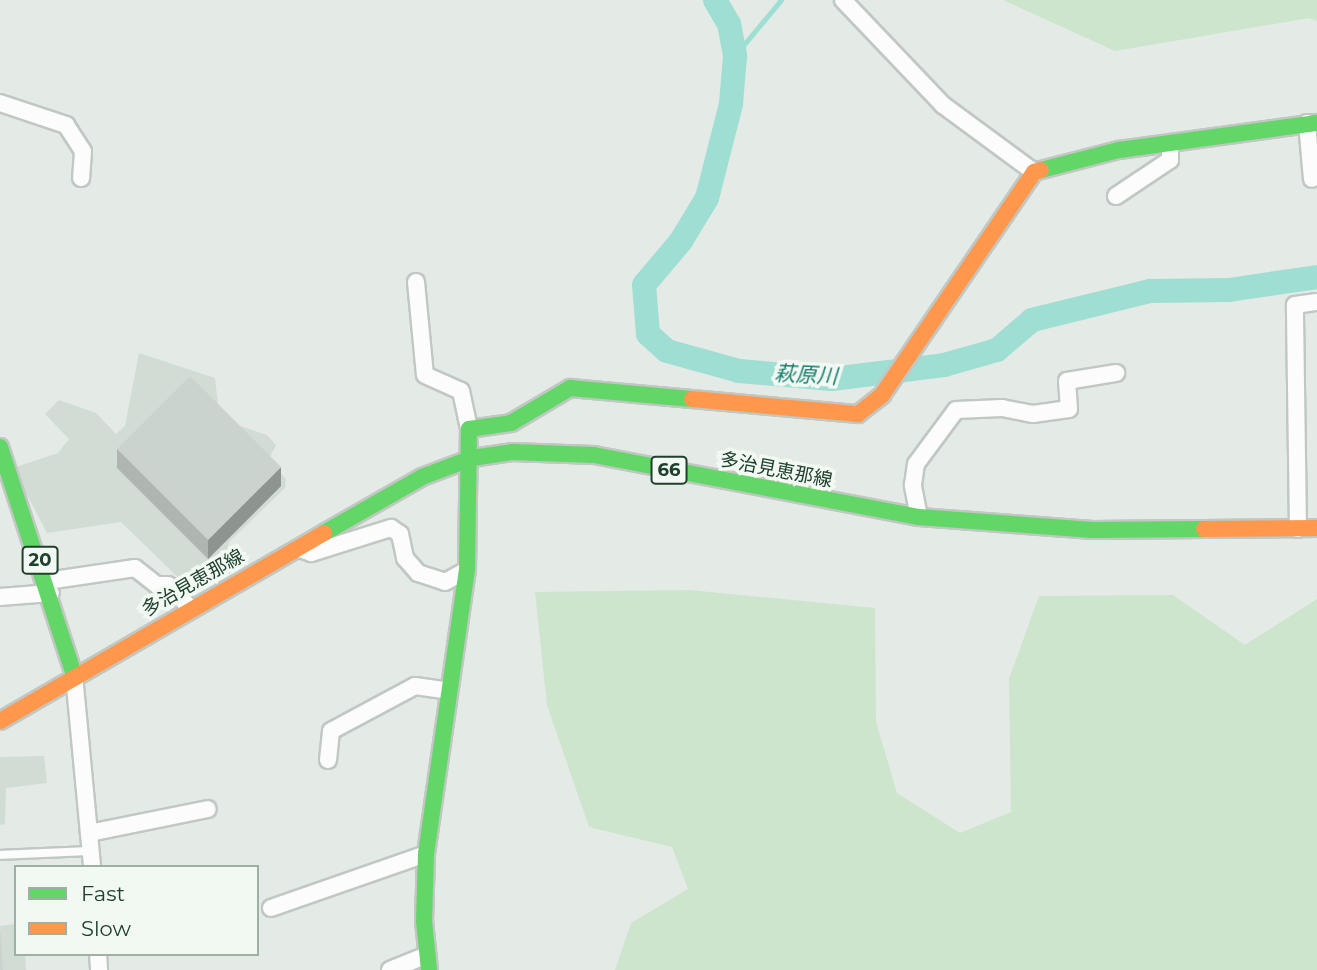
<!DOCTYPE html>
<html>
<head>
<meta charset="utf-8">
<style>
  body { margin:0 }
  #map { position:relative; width:1317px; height:970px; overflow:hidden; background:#e4eae5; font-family:Montserrat,"Noto Sans JP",sans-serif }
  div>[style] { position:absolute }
  .built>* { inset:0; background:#d1dcd4 }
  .green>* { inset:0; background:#cce5cc }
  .stream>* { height:4.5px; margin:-2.25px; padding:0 2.25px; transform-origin:2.25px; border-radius:2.25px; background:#9fded2 }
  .river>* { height:24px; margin:-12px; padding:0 12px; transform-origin:12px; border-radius:12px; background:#9fded2 }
  .roads { filter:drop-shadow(2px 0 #c1c7c2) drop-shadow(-2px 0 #c1c7c2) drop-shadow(0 2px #c1c7c2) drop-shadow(0 -2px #c1c7c2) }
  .lane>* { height:8px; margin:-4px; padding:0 4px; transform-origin:4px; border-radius:4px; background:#fbfcfb }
  .street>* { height:16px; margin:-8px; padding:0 8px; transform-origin:8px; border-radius:8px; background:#fbfcfb }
  .fast>* { height:16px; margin:-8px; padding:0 8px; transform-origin:8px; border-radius:8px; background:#63d668 }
  .slow>* { height:16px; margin:-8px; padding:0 8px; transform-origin:8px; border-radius:8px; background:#ff974d }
  .wall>* { inset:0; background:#afb5b1 }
  .shaded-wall>* { inset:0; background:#8e9490 }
  .building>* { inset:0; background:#cbd3ce }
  span { translate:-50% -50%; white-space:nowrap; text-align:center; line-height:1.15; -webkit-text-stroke:7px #f2f9f3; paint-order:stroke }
  .shield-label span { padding:2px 5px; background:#f2f9f3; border:2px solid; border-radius:5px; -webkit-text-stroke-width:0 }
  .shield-label { font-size:18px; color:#1f402c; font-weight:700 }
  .street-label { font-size:19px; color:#1f402c }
  .water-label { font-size:21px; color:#127d6c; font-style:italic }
  .legend { position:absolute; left:14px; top:865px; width:245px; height:91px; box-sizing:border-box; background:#f2f9f3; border:2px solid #9eafa3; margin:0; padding:9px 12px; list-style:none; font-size:21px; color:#1f402c }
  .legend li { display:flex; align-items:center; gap:14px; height:35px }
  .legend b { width:35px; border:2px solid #9eafa3 }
</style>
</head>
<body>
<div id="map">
  <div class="built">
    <i style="clip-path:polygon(139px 353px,215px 378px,219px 414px,231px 423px,267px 435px,276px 445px,268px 461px,286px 479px,285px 488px,229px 542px,225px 571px,191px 590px,121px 522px,47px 533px,13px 468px,58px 453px,69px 439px,45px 414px,59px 400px,96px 413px,116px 434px,125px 426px)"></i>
    <i style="clip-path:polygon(44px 756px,47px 783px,6px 788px,5px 824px,0 825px,0 757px)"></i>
    <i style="clip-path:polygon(16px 924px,16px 954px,25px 954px,26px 970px,0 970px,0 926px)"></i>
  </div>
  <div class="green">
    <i style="clip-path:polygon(1003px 0,1317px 0,1317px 21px,1309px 18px,1115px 51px)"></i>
    <i style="clip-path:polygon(689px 590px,875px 608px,876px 722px,897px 793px,960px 833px,1011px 812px,1009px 679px,1039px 596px,1173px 595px,1245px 645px,1317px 599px,1317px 970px,615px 970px,631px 923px,688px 889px,672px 847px,589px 827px,547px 705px,535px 592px)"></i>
  </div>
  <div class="stream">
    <i style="left:734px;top:49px;width:8px;rotate:-14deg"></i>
    <i style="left:742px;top:47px;width:61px;rotate:-50.3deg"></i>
  </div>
  <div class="river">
    <i style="left:715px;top:0;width:28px;rotate:60deg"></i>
    <i style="left:729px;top:24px;width:33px;rotate:79deg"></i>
    <i style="left:735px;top:56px;width:48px;rotate:94.8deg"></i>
    <i style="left:731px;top:104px;width:97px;rotate:104.3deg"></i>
    <i style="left:707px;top:198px;width:50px;rotate:121.2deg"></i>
    <i style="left:681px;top:241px;width:57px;rotate:130.1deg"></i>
    <i style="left:644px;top:285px;width:49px;rotate:85.3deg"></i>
    <i style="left:648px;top:334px;width:25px;rotate:42deg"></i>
    <i style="left:667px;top:351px;width:75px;rotate:15.5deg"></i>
    <i style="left:739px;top:371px;width:93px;rotate:4.9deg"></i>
    <i style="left:832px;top:379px;width:113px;rotate:-7.1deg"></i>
    <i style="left:944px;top:365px;width:55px;rotate:-15.8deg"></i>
    <i style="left:997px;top:350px;width:46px;rotate:-40.6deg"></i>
    <i style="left:1032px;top:320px;width:122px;rotate:-13.8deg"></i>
    <i style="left:1150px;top:291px;width:79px;rotate:-0.7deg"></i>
    <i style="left:1229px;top:290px;width:89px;rotate:-8.4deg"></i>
  </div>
  <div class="roads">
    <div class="lane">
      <i style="left:0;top:855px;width:91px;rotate:-2.5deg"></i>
    </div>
    <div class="street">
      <i style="left:843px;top:0;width:145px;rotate:46.4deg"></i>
      <i style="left:943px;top:105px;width:113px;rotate:36.4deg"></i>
      <i style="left:0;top:103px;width:70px;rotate:18.4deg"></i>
      <i style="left:66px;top:125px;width:31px;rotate:57deg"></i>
      <i style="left:83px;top:151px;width:27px;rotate:94deg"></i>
      <i style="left:1307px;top:123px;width:56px;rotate:84.9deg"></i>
      <i style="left:1116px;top:196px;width:65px;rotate:-33.7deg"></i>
      <i style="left:1170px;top:160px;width:16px;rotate:-90deg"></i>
      <i style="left:416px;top:282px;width:93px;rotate:84.5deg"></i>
      <i style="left:425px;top:375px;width:39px;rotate:24deg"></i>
      <i style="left:461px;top:391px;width:39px;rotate:78deg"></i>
      <i style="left:919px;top:517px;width:33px;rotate:-101deg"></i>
      <i style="left:913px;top:485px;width:21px;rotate:-82deg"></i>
      <i style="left:916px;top:464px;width:67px;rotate:-53.5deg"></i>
      <i style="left:956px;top:410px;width:46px;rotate:-2.5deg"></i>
      <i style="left:1002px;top:408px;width:32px;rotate:11deg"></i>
      <i style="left:1033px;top:414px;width:36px;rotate:-8deg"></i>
      <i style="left:1069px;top:409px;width:28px;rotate:-94deg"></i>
      <i style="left:1067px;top:381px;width:50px;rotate:-9.3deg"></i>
      <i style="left:1298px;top:529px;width:224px;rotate:-90.8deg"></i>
      <i style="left:1295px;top:305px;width:22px;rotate:-8deg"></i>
      <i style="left:300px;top:549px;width:12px;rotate:20deg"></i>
      <i style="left:311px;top:553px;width:84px;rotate:-17.4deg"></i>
      <i style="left:391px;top:528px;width:11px;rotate:34deg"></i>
      <i style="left:400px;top:534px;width:25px;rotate:78deg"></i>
      <i style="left:405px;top:558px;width:20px;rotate:49deg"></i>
      <i style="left:418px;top:573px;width:28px;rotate:18deg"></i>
      <i style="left:445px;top:582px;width:25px;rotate:-29deg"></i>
      <i style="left:47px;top:581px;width:89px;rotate:-8.4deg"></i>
      <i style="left:135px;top:568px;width:28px;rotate:38deg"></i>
      <i style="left:157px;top:585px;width:11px"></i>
      <i style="left:168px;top:585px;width:33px;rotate:46deg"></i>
      <i style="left:0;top:597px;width:51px;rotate:-4.5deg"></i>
      <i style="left:74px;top:675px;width:193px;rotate:84.6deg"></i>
      <i style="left:328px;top:760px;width:29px;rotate:-84deg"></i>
      <i style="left:331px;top:731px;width:95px;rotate:-28.2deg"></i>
      <i style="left:415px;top:686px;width:34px;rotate:8deg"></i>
      <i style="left:89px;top:833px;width:121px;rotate:-11.4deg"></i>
      <i style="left:271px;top:908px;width:164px;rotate:-19.2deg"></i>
      <i style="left:98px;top:954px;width:16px;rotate:86deg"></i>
      <i style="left:390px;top:970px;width:40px;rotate:-22deg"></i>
    </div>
    <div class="fast">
      <i style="left:1041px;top:170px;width:81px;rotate:-14.4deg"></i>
      <i style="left:1119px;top:150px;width:200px;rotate:-7.8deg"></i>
      <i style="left:0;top:447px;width:240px;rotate:72deg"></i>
      <i style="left:324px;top:533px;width:113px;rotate:-29.7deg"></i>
      <i style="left:422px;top:477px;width:53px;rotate:-20.8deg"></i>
      <i style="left:472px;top:458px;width:40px;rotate:-8.5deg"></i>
      <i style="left:512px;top:452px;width:82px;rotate:2.1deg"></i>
      <i style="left:594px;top:455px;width:331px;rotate:10.8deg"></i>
      <i style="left:919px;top:517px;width:174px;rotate:4.3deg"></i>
      <i style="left:1093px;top:530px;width:111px;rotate:-0.5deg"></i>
      <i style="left:429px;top:970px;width:49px;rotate:-95.8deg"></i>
      <i style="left:424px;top:921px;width:67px;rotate:-88.3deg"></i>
      <i style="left:426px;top:854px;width:287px;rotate:-81.8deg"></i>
      <i style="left:467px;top:570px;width:141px;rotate:-89.2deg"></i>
      <i style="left:469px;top:429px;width:42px;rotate:-8.1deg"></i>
      <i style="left:511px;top:423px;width:69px;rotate:-30.7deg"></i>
      <i style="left:570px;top:388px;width:122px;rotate:5.2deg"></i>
    </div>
    <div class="slow">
      <i style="left:692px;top:399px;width:167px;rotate:5.2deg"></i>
      <i style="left:858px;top:414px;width:31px;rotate:-38deg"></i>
      <i style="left:882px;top:395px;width:270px;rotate:-55.7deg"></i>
      <i style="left:1034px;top:172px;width:7px;rotate:-16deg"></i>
      <i style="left:1204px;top:529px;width:113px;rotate:-0.5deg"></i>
      <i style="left:0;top:721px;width:375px;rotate:-30.1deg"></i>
    </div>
  </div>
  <div class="wall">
    <i style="clip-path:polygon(117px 449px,281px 486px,208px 559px,117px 468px)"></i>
  </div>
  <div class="shaded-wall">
    <i style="clip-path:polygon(281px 467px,281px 486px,208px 559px,208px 540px)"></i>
  </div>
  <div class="building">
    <i style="clip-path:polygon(190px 376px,281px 467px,208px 540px,117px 449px)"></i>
    <i style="clip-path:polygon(0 934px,1px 934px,3px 970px,0 970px)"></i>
  </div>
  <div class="shield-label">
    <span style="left:669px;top:470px">66</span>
    <span style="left:40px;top:560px">20</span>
  </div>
  <div class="street-label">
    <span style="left:776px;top:470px;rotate:11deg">多治見恵那線</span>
    <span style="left:193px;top:583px;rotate:-30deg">多治見恵那線</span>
  </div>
  <div class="water-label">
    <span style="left:806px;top:375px;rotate:3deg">萩原川</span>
  </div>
  <ul class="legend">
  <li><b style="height:9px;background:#63d668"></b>Fast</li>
  <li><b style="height:9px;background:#ff974d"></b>Slow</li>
  </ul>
</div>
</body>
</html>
